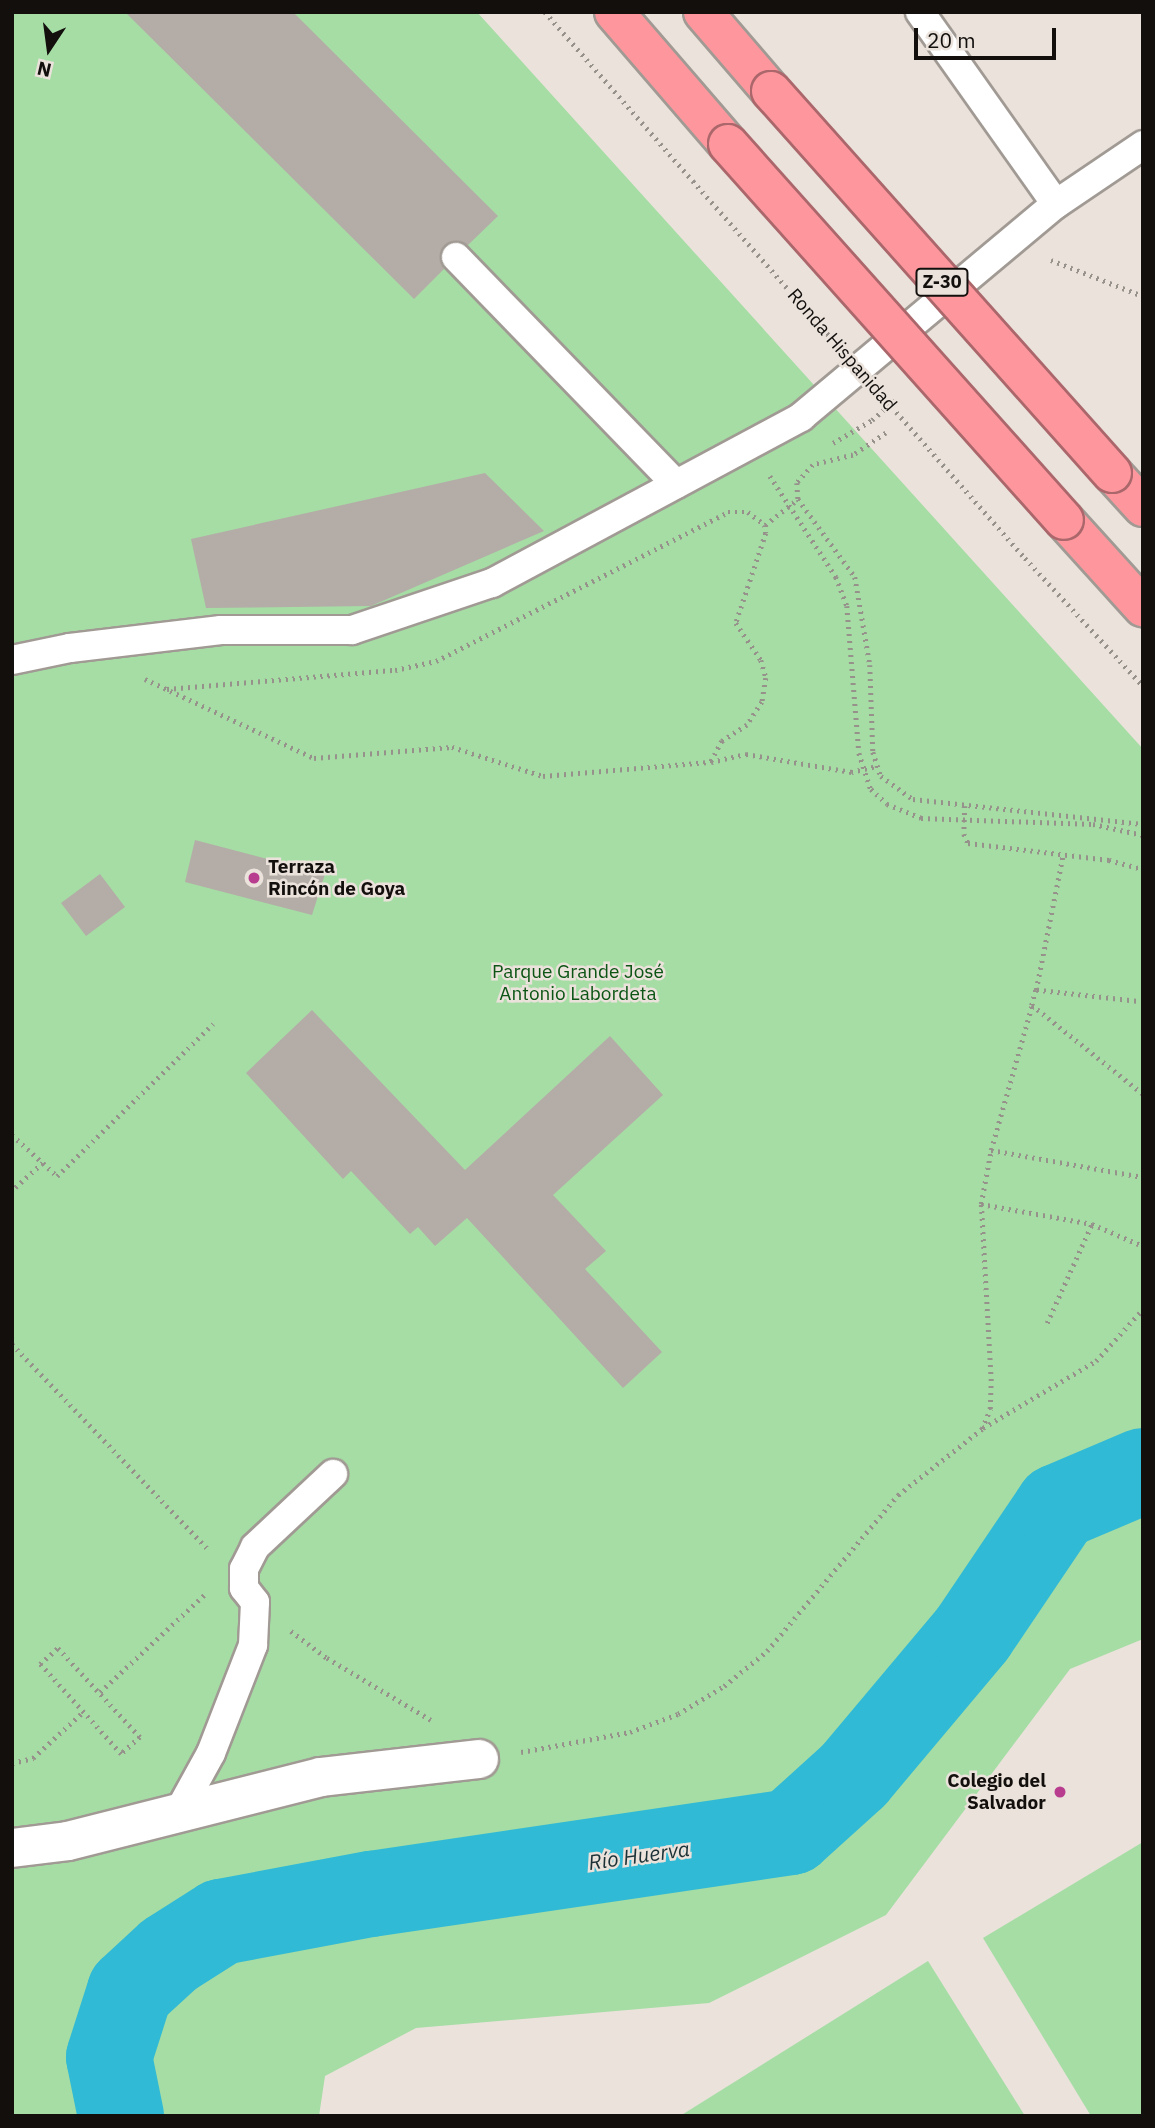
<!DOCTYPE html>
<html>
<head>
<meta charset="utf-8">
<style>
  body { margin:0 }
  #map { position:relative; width:1155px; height:2128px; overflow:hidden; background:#eae2db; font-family:"IBM Plex Sans",sans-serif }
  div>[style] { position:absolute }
  .green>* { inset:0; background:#a5dda4 }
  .river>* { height:86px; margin:-43px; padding:0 43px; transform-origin:43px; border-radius:43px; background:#31bad5 }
  .building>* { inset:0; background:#b4ada7 }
  .path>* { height:4.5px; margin-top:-2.25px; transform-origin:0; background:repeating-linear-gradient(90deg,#97918c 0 2px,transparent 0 7px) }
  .roads { filter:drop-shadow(2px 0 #a19a94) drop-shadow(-2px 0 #a19a94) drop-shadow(0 2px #a19a94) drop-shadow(0 -2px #a19a94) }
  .lane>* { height:28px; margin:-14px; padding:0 14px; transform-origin:14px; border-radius:14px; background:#fff }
  .street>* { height:38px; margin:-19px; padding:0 19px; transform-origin:19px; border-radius:19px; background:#fff }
  .highway>* { height:38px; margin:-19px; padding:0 19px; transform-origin:19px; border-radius:19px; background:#fd979d }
  .path-bridge>* { height:4.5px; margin-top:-2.25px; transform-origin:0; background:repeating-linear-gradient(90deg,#97918c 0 2px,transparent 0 7px) }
  .bridges { filter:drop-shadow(2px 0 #ab676b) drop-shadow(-2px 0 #ab676b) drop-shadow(0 2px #ab676b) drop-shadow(0 -2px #ab676b) }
  .highway-bridge>* { height:38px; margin:-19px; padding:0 19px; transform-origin:19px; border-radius:19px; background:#fd979d }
  .dots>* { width:19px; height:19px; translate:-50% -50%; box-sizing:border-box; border:4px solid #eae2db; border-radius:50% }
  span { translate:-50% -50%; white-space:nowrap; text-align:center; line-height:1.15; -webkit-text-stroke:5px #eae2db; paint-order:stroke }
  .shield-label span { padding:2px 5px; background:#eae2db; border:2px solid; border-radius:5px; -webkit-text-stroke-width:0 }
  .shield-label { font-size:18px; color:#120f0d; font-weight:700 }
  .street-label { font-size:19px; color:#120f0d }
  .poi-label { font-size:19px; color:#120f0d; font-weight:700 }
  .left { translate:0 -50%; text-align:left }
  .right { translate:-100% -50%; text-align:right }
  .park-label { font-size:19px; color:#0c5515 }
  .water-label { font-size:21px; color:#1b3136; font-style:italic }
  .frame { position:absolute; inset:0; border:14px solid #120f0d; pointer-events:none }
  .north { position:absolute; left:14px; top:14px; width:70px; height:70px; -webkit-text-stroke:5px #eae2db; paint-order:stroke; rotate:193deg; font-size:19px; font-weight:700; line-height:28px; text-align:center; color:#120f0d }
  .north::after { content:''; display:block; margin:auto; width:24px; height:32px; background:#120f0d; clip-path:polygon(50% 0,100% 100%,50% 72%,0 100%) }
  .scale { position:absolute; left:914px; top:28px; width:142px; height:32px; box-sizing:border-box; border:4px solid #120f0d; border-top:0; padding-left:9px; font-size:21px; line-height:24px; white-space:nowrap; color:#120f0d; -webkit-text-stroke:5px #eae2db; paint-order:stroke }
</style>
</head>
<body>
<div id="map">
  <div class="green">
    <i style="clip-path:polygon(12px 12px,477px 12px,1143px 749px,1143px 1639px,1070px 1669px,886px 1915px,709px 2003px,416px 2028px,325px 2076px,319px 2116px,12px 2116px)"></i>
    <i style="clip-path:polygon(1143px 1842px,1143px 2116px,1091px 2116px,983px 1938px)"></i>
    <i style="clip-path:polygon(928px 1961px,1025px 2116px,680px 2116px)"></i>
  </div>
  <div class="river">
    <i style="left:121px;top:2116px;width:60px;rotate:-101.5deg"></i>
    <i style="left:109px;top:2057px;width:69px;rotate:-72.3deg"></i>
    <i style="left:130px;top:1991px;width:53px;rotate:-42.7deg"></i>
    <i style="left:169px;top:1955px;width:62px;rotate:-32.4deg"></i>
    <i style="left:221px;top:1922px;width:153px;rotate:-10.6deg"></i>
    <i style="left:371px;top:1894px;width:425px;rotate:-8.4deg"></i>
    <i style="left:791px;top:1832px;width:85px;rotate:-42.1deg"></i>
    <i style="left:854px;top:1775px;width:185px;rotate:-50deg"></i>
    <i style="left:973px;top:1633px;width:152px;rotate:-56deg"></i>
    <i style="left:1058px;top:1507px;width:92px;rotate:-23deg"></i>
  </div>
  <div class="building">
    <i style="clip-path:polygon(125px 12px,293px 12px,498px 216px,468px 245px,453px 241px,444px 246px,440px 260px,444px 269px,414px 299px)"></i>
    <i style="clip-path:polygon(485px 473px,544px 531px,371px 606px,206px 608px,191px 539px)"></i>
    <i style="clip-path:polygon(195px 840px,325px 874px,312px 915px,185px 882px)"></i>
    <i style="clip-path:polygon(100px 874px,125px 907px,86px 936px,61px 903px)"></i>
    <i style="clip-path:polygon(312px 1010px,465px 1170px,610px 1036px,663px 1095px,553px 1195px,606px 1251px,585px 1269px,662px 1352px,623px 1388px,467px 1218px,435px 1246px,418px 1227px,410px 1234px,351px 1171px,343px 1179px,246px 1073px)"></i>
  </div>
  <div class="path">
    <i style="left:545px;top:12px;width:225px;rotate:48.8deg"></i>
    <i style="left:1051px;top:260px;width:99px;rotate:21.4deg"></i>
    <i style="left:886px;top:433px;width:40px;rotate:146deg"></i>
    <i style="left:853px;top:455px;width:41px;rotate:166deg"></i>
    <i style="left:813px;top:465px;width:24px;rotate:132deg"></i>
    <i style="left:797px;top:483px;width:16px;rotate:86deg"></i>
    <i style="left:798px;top:499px;width:97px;rotate:53.8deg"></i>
    <i style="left:855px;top:577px;width:89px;rotate:80.3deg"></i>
    <i style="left:870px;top:665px;width:87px;rotate:88deg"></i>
    <i style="left:873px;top:752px;width:25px;rotate:72deg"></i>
    <i style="left:881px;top:776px;width:39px;rotate:36deg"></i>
    <i style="left:913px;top:799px;width:231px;rotate:6.2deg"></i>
    <i style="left:833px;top:443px;width:45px;rotate:-30.5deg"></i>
    <i style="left:872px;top:420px;width:33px;rotate:-41deg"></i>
    <i style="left:770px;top:476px;width:121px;rotate:56.8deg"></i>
    <i style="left:836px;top:577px;width:31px;rotate:69deg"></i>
    <i style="left:847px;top:606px;width:147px;rotate:85.3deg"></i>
    <i style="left:859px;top:753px;width:38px;rotate:72deg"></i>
    <i style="left:871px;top:789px;width:22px;rotate:43deg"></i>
    <i style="left:887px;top:804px;width:37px;rotate:22deg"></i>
    <i style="left:921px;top:818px;width:172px;rotate:2deg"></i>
    <i style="left:1093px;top:824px;width:51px;rotate:12.4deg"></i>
    <i style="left:765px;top:525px;width:42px;rotate:-38.2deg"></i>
    <i style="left:1025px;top:558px;width:174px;rotate:47.3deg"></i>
    <i style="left:145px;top:679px;width:187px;rotate:25.1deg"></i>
    <i style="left:314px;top:758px;width:138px;rotate:-4.6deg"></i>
    <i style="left:452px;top:747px;width:96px;rotate:17.7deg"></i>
    <i style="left:543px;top:776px;width:169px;rotate:-4.8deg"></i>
    <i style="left:711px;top:762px;width:36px;rotate:-13deg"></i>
    <i style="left:746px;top:754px;width:107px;rotate:9.7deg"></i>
    <i style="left:851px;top:772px;width:26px;rotate:-13deg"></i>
    <i style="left:167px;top:689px;width:229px;rotate:-4.8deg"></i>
    <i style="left:395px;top:670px;width:42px;rotate:-12.4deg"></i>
    <i style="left:436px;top:661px;width:328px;rotate:-27deg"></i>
    <i style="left:728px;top:512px;width:20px"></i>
    <i style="left:748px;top:512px;width:21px;rotate:37deg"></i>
    <i style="left:765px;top:525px;width:8px;rotate:83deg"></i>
    <i style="left:766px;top:533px;width:95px;rotate:108.4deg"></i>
    <i style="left:736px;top:623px;width:45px;rotate:56deg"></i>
    <i style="left:761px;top:660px;width:19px;rotate:74deg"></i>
    <i style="left:766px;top:678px;width:24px;rotate:99deg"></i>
    <i style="left:762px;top:702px;width:27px;rotate:123deg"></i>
    <i style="left:747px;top:725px;width:30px;rotate:147deg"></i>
    <i style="left:722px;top:741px;width:24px;rotate:118deg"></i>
    <i style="left:965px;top:806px;width:28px;rotate:92deg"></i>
    <i style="left:964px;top:834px;width:10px;rotate:66deg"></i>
    <i style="left:968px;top:843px;width:142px;rotate:6.9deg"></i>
    <i style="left:1109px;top:860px;width:35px;rotate:15deg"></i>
    <i style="left:1036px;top:990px;width:138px;rotate:-78.7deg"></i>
    <i style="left:1143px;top:1002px;width:108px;rotate:-173.6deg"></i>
    <i style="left:1036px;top:990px;width:16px;rotate:105deg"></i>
    <i style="left:1032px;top:1005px;width:142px;rotate:38.7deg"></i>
    <i style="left:12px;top:1135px;width:42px;rotate:42.1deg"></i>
    <i style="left:43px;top:1163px;width:42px;rotate:137.9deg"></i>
    <i style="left:991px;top:1150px;width:151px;rotate:-74.2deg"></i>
    <i style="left:43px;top:1163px;width:19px;rotate:43deg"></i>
    <i style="left:57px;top:1176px;width:218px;rotate:-44.3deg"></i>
    <i style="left:981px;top:1204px;width:113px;rotate:10.2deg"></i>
    <i style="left:1092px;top:1224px;width:56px;rotate:23.3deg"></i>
    <i style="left:1047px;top:1323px;width:109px;rotate:-65.6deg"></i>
    <i style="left:12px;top:1344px;width:286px;rotate:46.3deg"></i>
    <i style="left:983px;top:1428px;width:131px;rotate:-30.7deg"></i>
    <i style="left:1096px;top:1361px;width:70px;rotate:-47.9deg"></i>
    <i style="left:291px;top:1631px;width:45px;rotate:36.9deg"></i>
    <i style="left:327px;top:1658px;width:121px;rotate:30.8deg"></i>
    <i style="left:58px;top:1648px;width:121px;rotate:47.3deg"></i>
    <i style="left:140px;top:1737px;width:25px;rotate:138deg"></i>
    <i style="left:121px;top:1754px;width:121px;rotate:-132deg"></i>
    <i style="left:40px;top:1664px;width:24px;rotate:-42deg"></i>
    <i style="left:100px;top:1692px;width:144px;rotate:-43deg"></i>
    <i style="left:521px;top:1752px;width:111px;rotate:-10.4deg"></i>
    <i style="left:630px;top:1732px;width:51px;rotate:-20.6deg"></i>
    <i style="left:678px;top:1714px;width:54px;rotate:-31.3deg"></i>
    <i style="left:724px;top:1686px;width:55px;rotate:-39.1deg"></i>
    <i style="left:767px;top:1651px;width:204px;rotate:-50deg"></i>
    <i style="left:898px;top:1495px;width:107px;rotate:-38.2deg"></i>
    <i style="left:982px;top:1429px;width:22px;rotate:-68deg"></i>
    <i style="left:990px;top:1409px;width:28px;rotate:-88deg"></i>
    <i style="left:991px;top:1381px;width:177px;rotate:-93.2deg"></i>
    <i style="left:981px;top:1204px;width:55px;rotate:-79.5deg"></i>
    <i style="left:991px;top:1150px;width:154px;rotate:10.1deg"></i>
    <i style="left:12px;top:1763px;width:22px;rotate:-13deg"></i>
    <i style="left:33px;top:1758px;width:68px;rotate:-42.6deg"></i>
  </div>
  <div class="roads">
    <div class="lane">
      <i style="left:920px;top:12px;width:235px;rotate:54.7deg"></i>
      <i style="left:456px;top:257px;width:316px;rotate:45.9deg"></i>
      <i style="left:12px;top:660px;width:59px;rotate:-11.7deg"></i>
      <i style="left:70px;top:648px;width:152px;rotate:-6.8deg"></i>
      <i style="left:221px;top:630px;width:131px"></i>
      <i style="left:352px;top:630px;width:148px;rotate:-18.6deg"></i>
      <i style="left:492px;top:583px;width:351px;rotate:-28.2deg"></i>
      <i style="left:801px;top:417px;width:332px;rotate:-39.9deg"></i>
      <i style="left:1056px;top:204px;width:105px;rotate:-34.1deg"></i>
      <i style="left:178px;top:1813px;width:68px;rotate:-61.2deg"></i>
      <i style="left:211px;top:1753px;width:116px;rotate:-68.7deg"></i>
      <i style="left:253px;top:1645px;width:43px;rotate:-87.3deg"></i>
      <i style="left:255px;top:1602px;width:18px;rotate:-128deg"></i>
      <i style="left:244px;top:1588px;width:19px;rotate:-90deg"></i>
      <i style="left:244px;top:1569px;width:25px;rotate:-63deg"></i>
      <i style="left:255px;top:1547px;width:107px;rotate:-43.1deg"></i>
    </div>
    <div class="street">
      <i style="left:12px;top:1848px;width:56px;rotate:-7.1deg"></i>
      <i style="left:68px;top:1841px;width:261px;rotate:-14.2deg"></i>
      <i style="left:321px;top:1777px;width:159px;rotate:-6.5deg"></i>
    </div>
    <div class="highway">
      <i style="left:614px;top:12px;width:174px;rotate:49.2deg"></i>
      <i style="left:703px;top:12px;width:104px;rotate:49.3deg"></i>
      <i style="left:1112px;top:473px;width:46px;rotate:47.6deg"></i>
      <i style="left:1064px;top:520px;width:118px;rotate:47.8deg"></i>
    </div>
  </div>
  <div class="path-bridge">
    <i style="left:693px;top:181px;width:502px;rotate:48.63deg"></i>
  </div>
  <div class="bridges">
    <div class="highway-bridge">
      <i style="left:771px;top:91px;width:512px;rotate:48.25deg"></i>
      <i style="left:728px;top:144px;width:504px;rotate:48.22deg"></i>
    </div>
  </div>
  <div class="dots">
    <i style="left:254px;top:878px;background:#b83d8f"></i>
    <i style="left:1060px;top:1792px;background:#b83d8f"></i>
  </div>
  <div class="shield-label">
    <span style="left:942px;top:282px">Z-30</span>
  </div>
  <div class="street-label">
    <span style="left:842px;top:350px;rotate:49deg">Ronda Hispanidad</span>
  </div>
  <div class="poi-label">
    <span class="left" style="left:268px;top:878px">Terraza<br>Rincón de Goya</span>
    <span class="right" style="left:1046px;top:1792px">Colegio del<br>Salvador</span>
  </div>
  <div class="park-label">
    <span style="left:578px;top:983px">Parque Grande José<br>Antonio Labordeta</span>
  </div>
  <div class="water-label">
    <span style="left:639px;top:1855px;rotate:-8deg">Río Huerva</span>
  </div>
  <div class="frame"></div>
  <div class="north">N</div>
  <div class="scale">20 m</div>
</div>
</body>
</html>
